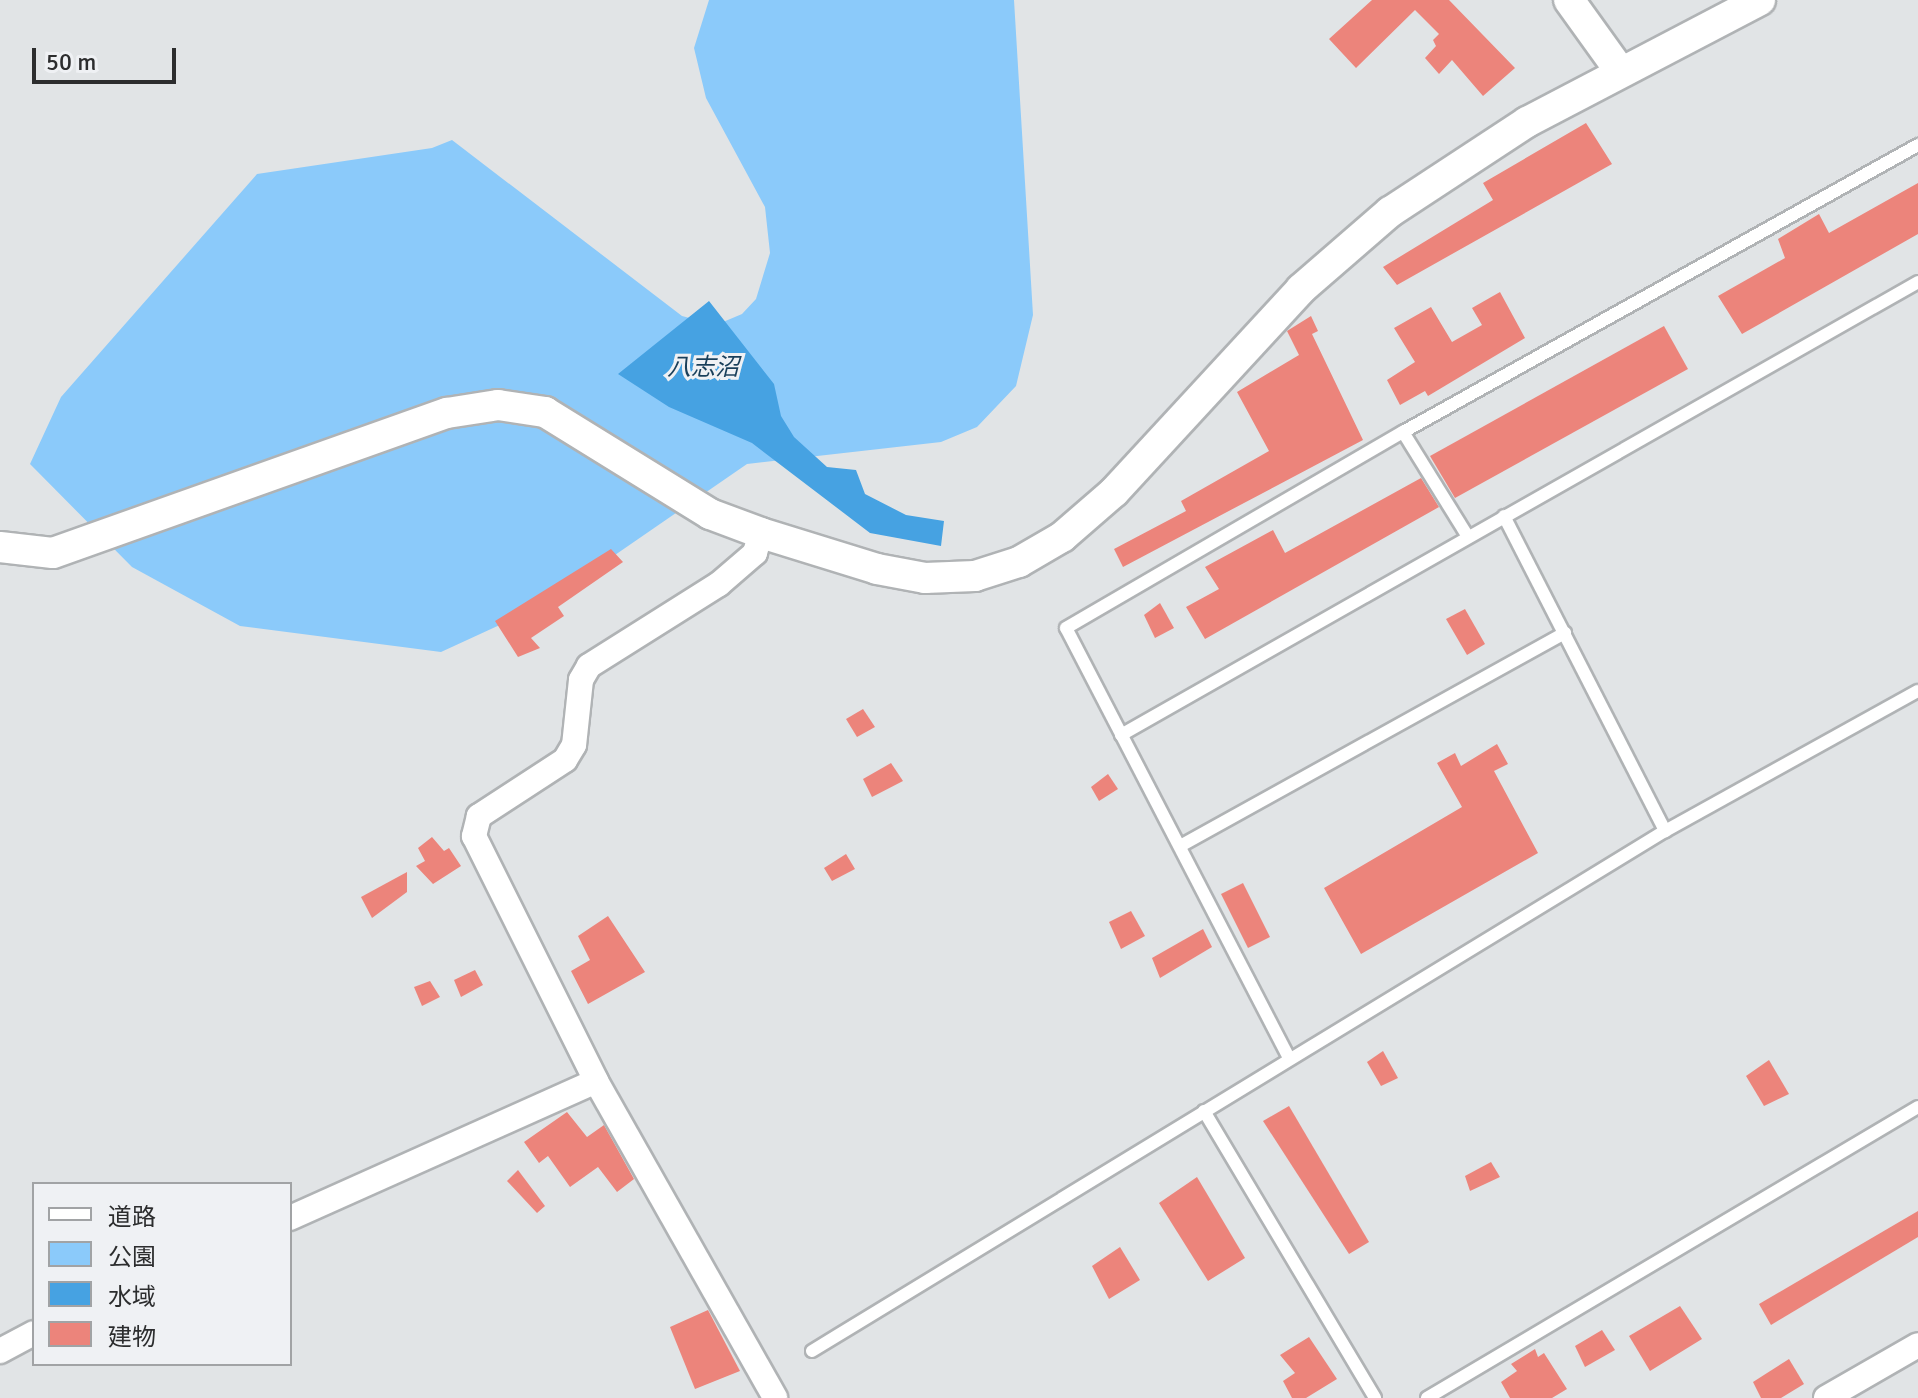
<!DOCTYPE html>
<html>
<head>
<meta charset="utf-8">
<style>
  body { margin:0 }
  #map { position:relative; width:1918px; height:1398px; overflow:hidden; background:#e1e4e6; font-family:Signika,"Noto Sans JP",sans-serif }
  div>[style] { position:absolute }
  .green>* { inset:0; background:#8bcafa }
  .water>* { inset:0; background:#46a2e2 }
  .building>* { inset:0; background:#ec847b }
  .roads { filter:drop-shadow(2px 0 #b0b3b5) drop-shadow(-2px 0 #b0b3b5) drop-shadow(0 2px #b0b3b5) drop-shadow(0 -2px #b0b3b5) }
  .service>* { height:12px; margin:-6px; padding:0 6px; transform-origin:6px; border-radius:6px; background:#fff }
  .minor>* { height:24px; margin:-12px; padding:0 12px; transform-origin:12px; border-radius:12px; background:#fff }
  .tertiary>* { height:30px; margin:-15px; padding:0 15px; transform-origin:15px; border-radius:15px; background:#fff }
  span { translate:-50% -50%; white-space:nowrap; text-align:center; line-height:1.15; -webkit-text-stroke:6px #eff1f4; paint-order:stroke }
  .water-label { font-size:24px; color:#193f5a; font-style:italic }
  .legend { position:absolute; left:32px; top:1182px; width:260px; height:184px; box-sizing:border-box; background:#eff1f4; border:2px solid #a1a3a5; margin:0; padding:10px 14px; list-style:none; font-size:24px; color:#2c2d2e }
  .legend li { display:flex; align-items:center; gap:16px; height:40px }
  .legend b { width:40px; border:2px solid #a1a3a5 }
  .scale { position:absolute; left:32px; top:48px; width:144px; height:36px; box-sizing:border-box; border:4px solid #2c2d2e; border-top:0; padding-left:10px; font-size:24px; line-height:28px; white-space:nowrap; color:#2c2d2e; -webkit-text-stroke:6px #eff1f4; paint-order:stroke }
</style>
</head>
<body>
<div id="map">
  <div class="green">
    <i style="clip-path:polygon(709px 0,1014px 0,1033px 315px,1016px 386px,977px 427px,941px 442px,747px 464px,541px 606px,441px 652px,240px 626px,132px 567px,30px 464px,61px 397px,257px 174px,432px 148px,452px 140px,682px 316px,716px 325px,742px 314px,756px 299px,770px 253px,765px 207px,706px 98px,694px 48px)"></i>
  </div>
  <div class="water">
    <i style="clip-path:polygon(709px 301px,774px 384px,781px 416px,794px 437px,827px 467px,856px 470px,865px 494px,906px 515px,944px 521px,941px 546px,870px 533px,752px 443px,669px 407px,618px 374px)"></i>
  </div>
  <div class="building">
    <i style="clip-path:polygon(1372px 0,1449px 0,1515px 68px,1483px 96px,1452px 60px,1439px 74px,1425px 58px,1436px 46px,1433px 40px,1439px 34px,1415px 10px,1356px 68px,1329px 39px)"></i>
    <i style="clip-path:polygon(1586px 123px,1612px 164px,1397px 285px,1383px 267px,1493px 200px,1483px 183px)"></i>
    <i style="clip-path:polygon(1918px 183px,1918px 234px,1742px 334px,1718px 296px,1785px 258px,1778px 239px,1819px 214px,1829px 233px)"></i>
    <i style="clip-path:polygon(1500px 292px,1525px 338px,1428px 396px,1425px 391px,1400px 405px,1387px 380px,1415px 362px,1394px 328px,1431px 307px,1452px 342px,1482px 325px,1472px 308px)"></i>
    <i style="clip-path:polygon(1311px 316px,1318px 331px,1312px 334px,1363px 440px,1123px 567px,1114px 549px,1186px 511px,1181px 501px,1269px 451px,1237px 392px,1299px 355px,1287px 331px)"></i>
    <i style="clip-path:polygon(1664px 326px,1688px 369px,1455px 498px,1430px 456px)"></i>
    <i style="clip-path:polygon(1421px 478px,1439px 507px,1205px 639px,1186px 607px,1219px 589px,1205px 567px,1273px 530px,1285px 553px)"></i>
    <i style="clip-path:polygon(611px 549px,623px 562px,558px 607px,564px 616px,531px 638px,540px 648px,518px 657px,495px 621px)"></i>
    <i style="clip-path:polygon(1160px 603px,1174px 628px,1155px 638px,1144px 615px)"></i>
    <i style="clip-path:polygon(1465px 609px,1485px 644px,1467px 655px,1446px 619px)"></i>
    <i style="clip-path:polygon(863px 709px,875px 727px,857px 737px,846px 719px)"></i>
    <i style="clip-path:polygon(1497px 744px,1508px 764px,1494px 771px,1538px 853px,1361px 954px,1324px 888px,1462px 807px,1437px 763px,1455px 753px,1461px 766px)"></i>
    <i style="clip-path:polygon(891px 763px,903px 781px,872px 797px,863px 779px)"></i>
    <i style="clip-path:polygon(1108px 774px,1118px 789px,1099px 801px,1091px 787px)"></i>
    <i style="clip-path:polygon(432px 837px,444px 851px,449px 848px,461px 866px,433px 884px,416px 866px,425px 861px,418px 848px)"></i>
    <i style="clip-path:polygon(846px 854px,855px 869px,832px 881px,824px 868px)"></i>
    <i style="clip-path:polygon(407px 872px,407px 892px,372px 918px,361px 897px)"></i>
    <i style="clip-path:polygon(1243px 883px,1270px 937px,1248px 948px,1221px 894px)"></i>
    <i style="clip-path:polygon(1131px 911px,1145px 936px,1121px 949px,1109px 922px)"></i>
    <i style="clip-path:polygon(608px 916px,645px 972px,588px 1004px,571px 971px,590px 960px,578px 936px)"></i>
    <i style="clip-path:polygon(1203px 929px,1212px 947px,1160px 978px,1152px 958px)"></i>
    <i style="clip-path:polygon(475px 970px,483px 985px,461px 997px,454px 980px)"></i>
    <i style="clip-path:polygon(430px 981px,440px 997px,422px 1006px,414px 987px)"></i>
    <i style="clip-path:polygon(1383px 1051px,1398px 1078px,1381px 1086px,1367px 1062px)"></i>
    <i style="clip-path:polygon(1769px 1060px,1789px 1094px,1764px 1106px,1746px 1076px)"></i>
    <i style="clip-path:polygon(1289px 1106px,1369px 1242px,1349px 1254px,1263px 1121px)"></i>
    <i style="clip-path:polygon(567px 1112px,587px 1137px,604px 1125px,634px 1179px,617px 1192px,598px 1167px,570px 1187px,548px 1156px,539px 1163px,524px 1142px)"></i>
    <i style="clip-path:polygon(1491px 1162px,1500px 1177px,1470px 1191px,1465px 1176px)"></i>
    <i style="clip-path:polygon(518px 1170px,545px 1206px,537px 1213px,507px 1181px)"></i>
    <i style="clip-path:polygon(1197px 1177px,1245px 1258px,1208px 1281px,1159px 1203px)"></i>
    <i style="clip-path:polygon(1918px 1211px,1918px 1237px,1771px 1325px,1759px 1304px)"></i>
    <i style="clip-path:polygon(1120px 1247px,1140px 1280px,1109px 1299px,1092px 1266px)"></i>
    <i style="clip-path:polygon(1680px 1306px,1702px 1339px,1650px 1371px,1629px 1336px)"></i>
    <i style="clip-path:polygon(708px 1310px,740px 1371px,695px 1389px,670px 1327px)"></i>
    <i style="clip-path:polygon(1602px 1330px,1615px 1350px,1585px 1367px,1575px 1346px)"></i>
    <i style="clip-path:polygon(1309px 1337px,1337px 1379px,1306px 1398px,1292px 1398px,1283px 1381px,1295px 1373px,1280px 1355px)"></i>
    <i style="clip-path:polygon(1535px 1349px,1538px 1357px,1544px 1353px,1567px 1389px,1552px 1398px,1510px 1398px,1501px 1382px,1517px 1371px,1511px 1364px)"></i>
    <i style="clip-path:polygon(1789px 1359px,1804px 1384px,1781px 1398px,1761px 1398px,1753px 1382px)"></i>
  </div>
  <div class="roads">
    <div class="service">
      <i style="left:1403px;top:432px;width:123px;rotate:58.2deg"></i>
      <i style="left:1504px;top:516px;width:354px;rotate:62.9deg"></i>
      <i style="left:1121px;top:735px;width:917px;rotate:-29.61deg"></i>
      <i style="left:1182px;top:845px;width:438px;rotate:-29deg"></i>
      <i style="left:1289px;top:1058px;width:484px;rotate:-117.4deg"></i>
      <i style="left:1066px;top:628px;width:390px;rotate:-30.2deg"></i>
      <i style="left:1403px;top:432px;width:590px;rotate:-29.13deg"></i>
      <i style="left:1204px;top:1111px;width:334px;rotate:59.2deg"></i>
      <i style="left:812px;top:1351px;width:999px;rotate:-31.37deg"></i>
      <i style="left:1665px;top:831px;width:289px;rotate:-29deg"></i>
      <i style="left:1427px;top:1398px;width:571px;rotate:-30.65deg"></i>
    </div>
    <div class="minor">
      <i style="left:761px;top:533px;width:21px;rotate:107deg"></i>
      <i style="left:755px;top:553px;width:48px;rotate:139.3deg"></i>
      <i style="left:719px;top:584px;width:154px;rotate:147.8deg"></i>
      <i style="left:589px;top:666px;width:16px;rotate:120deg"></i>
      <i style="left:581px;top:680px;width:65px;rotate:96.1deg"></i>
      <i style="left:574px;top:745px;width:17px;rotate:121deg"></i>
      <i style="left:565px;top:760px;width:103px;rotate:146.9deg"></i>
      <i style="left:479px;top:816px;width:21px;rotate:104deg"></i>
      <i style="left:474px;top:836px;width:274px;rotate:63.5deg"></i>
      <i style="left:596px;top:1081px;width:364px;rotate:60.5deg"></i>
      <i style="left:290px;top:1218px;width:335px;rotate:-24.1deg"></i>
      <i style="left:0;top:1351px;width:38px;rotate:-28deg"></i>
      <i style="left:1826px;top:1398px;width:106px;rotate:-29.9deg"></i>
    </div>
    <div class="tertiary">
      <i style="left:1569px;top:0;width:87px;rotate:54.3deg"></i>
      <i style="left:0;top:547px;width:53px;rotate:6.5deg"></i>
      <i style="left:53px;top:553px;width:418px;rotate:-19.6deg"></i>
      <i style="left:447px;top:413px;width:52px;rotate:-8.9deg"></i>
      <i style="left:498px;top:405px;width:48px;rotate:8.5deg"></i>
      <i style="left:545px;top:412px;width:194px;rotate:31.7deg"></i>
      <i style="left:710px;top:514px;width:54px;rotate:20.4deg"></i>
      <i style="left:761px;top:533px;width:121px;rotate:17.2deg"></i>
      <i style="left:877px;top:569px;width:49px;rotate:10.6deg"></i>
      <i style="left:925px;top:578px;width:50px;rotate:-2.3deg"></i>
      <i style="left:975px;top:576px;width:46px;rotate:-17.7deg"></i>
      <i style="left:1019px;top:562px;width:50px;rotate:-30.2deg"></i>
      <i style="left:1062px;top:537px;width:69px;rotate:-40.9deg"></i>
      <i style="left:1114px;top:492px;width:276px;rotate:-47.3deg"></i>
      <i style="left:1301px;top:289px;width:118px;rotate:-40.9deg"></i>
      <i style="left:1390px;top:212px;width:164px;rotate:-33.3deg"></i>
      <i style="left:1527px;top:122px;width:263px;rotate:-27.6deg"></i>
    </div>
  </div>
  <div class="water-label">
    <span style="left:703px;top:368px">八志沼</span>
  </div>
  <ul class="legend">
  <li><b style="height:10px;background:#fff"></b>道路</li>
  <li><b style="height:22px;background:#8bcafa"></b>公園</li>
  <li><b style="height:22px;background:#46a2e2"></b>水域</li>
  <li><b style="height:22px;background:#ec847b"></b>建物</li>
  </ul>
  <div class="scale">50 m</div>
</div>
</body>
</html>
